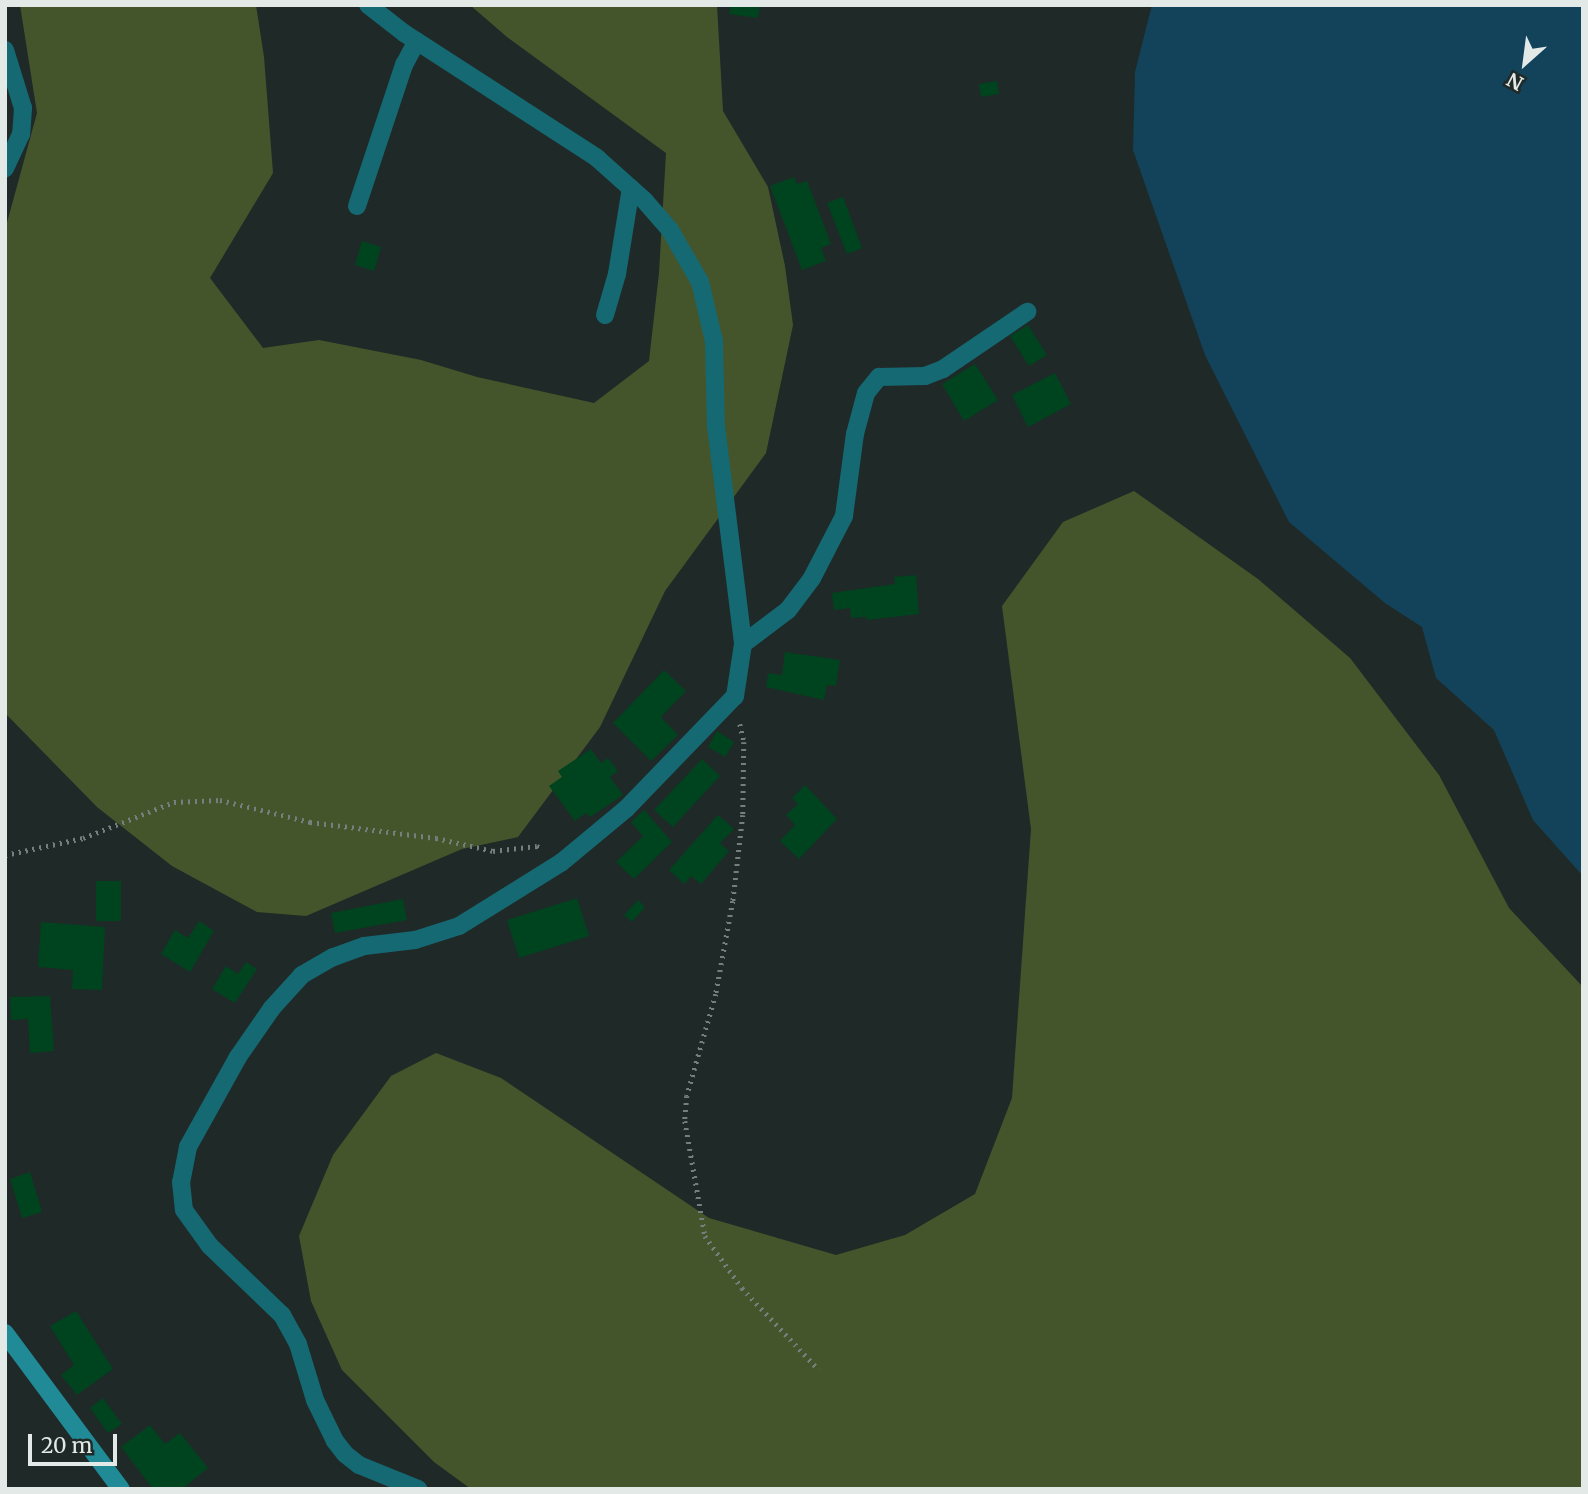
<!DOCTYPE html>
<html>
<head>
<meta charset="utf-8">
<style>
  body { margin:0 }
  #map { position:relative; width:1588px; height:1494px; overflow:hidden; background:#1f2a28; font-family:Merriweather,serif }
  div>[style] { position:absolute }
  .green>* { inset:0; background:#45552b }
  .water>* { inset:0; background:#12435b }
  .building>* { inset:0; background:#00431f }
  .path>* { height:4.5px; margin-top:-2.25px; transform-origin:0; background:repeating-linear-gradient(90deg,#767f7d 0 2px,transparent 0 7px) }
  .street>* { height:18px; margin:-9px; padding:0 9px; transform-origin:9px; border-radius:9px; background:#156973 }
  .secondary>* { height:18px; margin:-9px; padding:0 9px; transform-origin:9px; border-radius:9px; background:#208a97 }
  span { translate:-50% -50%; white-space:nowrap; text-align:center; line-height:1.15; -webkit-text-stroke:7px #1f2a28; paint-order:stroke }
  .frame { position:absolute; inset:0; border:7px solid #e2e9e7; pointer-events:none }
  .north { position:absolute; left:1490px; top:28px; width:70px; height:70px; -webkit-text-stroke:5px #1f2a28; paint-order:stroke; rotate:208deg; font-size:19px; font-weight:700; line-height:28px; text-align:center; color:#e2e9e7 }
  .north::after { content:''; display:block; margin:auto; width:24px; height:32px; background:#e2e9e7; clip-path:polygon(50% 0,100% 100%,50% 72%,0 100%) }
  .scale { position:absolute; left:28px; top:1434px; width:89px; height:32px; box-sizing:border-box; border:4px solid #e2e9e7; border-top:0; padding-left:9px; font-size:21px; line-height:24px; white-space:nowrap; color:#e2e9e7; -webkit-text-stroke:5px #1f2a28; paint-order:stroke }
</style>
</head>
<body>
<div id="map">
  <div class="green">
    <i style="clip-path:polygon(20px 5px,256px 5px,264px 57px,273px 173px,210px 278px,263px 348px,319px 340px,421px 360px,477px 377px,594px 403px,649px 361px,659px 273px,666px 153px,507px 37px,470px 5px,717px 5px,723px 111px,768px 187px,785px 266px,793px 325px,766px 453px,665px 591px,600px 727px,518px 837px,462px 849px,306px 916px,257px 912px,172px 866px,97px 807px,5px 713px,5px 230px,37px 113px)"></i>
    <i style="clip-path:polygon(1134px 491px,1258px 579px,1350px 658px,1439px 775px,1509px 908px,1583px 987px,1583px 1489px,471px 1489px,434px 1462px,342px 1370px,311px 1301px,299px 1236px,333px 1155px,391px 1076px,436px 1053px,501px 1078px,709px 1218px,836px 1255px,905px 1235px,975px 1194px,1012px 1098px,1031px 829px,1002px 606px,1063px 522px)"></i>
  </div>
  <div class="water">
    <i style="clip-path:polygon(1152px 5px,1583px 5px,1583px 876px,1533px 820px,1494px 730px,1436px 678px,1422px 627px,1385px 603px,1289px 522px,1205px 355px,1133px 150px,1135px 72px)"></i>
  </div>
  <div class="building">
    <i style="clip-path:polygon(731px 5px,760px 5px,758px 18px,729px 14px)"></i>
    <i style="clip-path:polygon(997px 81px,999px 94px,981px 97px,979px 84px)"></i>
    <i style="clip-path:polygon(794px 177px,797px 184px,807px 181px,831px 244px,821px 248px,826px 261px,802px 270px,770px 186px)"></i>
    <i style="clip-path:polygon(843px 197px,862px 248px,847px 254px,827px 203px)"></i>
    <i style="clip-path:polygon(362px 241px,381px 247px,374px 271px,355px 265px)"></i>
    <i style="clip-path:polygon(1028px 325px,1047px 355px,1029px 366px,1010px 336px)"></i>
    <i style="clip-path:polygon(975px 364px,998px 400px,964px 421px,942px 384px)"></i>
    <i style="clip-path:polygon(1055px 373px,1071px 404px,1028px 427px,1012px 395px)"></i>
    <i style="clip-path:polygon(916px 575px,919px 614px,867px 620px,867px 617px,851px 618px,850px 608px,834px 610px,832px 593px,895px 584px,894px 577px)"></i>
    <i style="clip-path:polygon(785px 652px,840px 660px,836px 686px,827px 685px,824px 700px,766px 687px,768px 673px,782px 675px)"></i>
    <i style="clip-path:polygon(664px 670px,686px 691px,661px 717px,678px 735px,651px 761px,613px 723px)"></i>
    <i style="clip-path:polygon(717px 731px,734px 742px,725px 757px,708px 747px)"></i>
    <i style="clip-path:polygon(591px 749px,601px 763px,608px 758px,618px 771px,610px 777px,623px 795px,590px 817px,586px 813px,575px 821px,549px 786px,562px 777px,558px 771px)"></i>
    <i style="clip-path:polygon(702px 759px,720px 776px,673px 827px,654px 810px)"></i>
    <i style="clip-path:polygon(805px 785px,837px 819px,799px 859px,780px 841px,795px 825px,786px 815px,798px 804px,792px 798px)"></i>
    <i style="clip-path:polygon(644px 810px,672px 842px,634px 879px,616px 862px,643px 836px,631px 822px)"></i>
    <i style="clip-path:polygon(718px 815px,734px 829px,720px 843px,729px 851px,701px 884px,691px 876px,684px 884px,669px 870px)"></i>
    <i style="clip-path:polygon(96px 881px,121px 881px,121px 921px,96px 921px)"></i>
    <i style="clip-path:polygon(577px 898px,589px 936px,519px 958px,507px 920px)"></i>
    <i style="clip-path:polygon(403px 899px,407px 920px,335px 933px,331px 913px)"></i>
    <i style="clip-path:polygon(638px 900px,645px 907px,632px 922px,624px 915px)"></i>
    <i style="clip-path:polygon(199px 921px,214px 931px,190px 972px,161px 954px,175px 930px,188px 938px)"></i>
    <i style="clip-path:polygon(41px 922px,105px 927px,102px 990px,72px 989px,73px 970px,38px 967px)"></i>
    <i style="clip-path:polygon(246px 962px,257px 969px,235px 1003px,212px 989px,226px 966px,238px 974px)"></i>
    <i style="clip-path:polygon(50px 996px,54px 1051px,30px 1053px,28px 1019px,11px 1020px,10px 997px)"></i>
    <i style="clip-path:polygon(30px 1172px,42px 1212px,22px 1218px,10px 1179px)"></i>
    <i style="clip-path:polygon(76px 1311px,113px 1369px,77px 1395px,61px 1375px,74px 1365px,50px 1326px)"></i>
    <i style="clip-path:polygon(103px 1398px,122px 1424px,108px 1433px,90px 1408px)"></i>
    <i style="clip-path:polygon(150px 1425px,165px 1444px,180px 1433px,208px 1468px,182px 1489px,153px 1489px,121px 1447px)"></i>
  </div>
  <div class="path">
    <i style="left:740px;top:724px;width:18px;rotate:77deg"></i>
    <i style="left:744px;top:742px;width:73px;rotate:90.8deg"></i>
    <i style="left:743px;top:815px;width:87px;rotate:96.6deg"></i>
    <i style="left:733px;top:901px;width:95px;rotate:100.4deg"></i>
    <i style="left:716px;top:994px;width:106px;rotate:105.9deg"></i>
    <i style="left:687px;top:1096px;width:25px;rotate:95deg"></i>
    <i style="left:685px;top:1121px;width:117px;rotate:80.1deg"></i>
    <i style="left:705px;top:1236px;width:64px;rotate:54.6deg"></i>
    <i style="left:742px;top:1288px;width:112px;rotate:46.8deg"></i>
    <i style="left:5px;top:855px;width:80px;rotate:-12.3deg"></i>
    <i style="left:83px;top:838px;width:98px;rotate:-21.6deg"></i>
    <i style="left:174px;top:802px;width:46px;rotate:-2.5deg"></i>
    <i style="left:220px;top:800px;width:93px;rotate:13.7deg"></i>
    <i style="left:310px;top:822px;width:127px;rotate:7.2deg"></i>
    <i style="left:436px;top:838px;width:58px;rotate:12.8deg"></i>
    <i style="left:493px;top:851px;width:44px;rotate:-6.5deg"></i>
    <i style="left:537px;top:846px;width:6px;rotate:31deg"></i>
  </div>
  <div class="street">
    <i style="left:368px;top:5px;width:46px;rotate:37.9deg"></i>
    <i style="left:404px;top:33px;width:230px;rotate:32.9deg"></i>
    <i style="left:597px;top:158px;width:63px;rotate:41.8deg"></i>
    <i style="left:644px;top:200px;width:40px;rotate:49deg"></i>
    <i style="left:670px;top:230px;width:60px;rotate:60deg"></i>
    <i style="left:700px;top:282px;width:61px;rotate:76.7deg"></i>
    <i style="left:714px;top:341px;width:85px;rotate:88.7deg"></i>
    <i style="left:716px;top:426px;width:220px;rotate:82.9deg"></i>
    <i style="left:743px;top:644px;width:53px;rotate:98.7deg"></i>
    <i style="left:735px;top:696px;width:156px;rotate:134deg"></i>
    <i style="left:627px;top:808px;width:85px;rotate:140.3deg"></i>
    <i style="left:562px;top:862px;width:121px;rotate:148.1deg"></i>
    <i style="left:459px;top:926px;width:46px;rotate:162.3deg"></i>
    <i style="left:415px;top:940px;width:51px;rotate:173.3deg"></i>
    <i style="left:364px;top:946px;width:33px;rotate:160deg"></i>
    <i style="left:333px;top:957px;width:36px;rotate:150deg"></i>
    <i style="left:302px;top:975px;width:45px;rotate:132.3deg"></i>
    <i style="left:272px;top:1008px;width:60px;rotate:124.8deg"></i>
    <i style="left:238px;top:1057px;width:103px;rotate:119.1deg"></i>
    <i style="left:188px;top:1147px;width:36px;rotate:101deg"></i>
    <i style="left:181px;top:1182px;width:28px;rotate:84deg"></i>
    <i style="left:184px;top:1210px;width:44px;rotate:54.2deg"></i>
    <i style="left:210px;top:1246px;width:100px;rotate:43.8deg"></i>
    <i style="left:282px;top:1315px;width:33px;rotate:61deg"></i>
    <i style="left:298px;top:1344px;width:59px;rotate:73.1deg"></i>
    <i style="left:315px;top:1400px;width:46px;rotate:64deg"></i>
    <i style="left:335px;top:1441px;width:16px;rotate:52deg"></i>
    <i style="left:345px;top:1454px;width:18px;rotate:38deg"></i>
    <i style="left:359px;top:1465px;width:64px;rotate:22.1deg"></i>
    <i style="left:5px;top:50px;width:61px;rotate:72.8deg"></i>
    <i style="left:23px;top:108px;width:26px;rotate:94deg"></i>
    <i style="left:21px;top:134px;width:38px;rotate:115deg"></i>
    <i style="left:357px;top:206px;width:149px;rotate:-71.6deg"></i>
    <i style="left:404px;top:65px;width:27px;rotate:-62deg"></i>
    <i style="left:605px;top:315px;width:43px;rotate:-73.7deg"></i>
    <i style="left:617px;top:274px;width:87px;rotate:-80.8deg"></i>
    <i style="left:743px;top:644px;width:56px;rotate:-37.1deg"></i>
    <i style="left:788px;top:610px;width:40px;rotate:-53deg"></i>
    <i style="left:812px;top:578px;width:70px;rotate:-62.7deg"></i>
    <i style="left:844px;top:516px;width:83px;rotate:-82.4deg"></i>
    <i style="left:855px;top:434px;width:42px;rotate:-75deg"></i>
    <i style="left:866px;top:393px;width:21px;rotate:-51deg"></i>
    <i style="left:879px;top:377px;width:46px;rotate:-1.2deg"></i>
    <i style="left:925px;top:376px;width:19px;rotate:-21deg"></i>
    <i style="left:943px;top:369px;width:102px;rotate:-34.2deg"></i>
  </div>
  <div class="secondary">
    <i style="left:5px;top:1333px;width:194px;rotate:53.4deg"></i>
  </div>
  <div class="frame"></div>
  <div class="north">N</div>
  <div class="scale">20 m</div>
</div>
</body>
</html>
